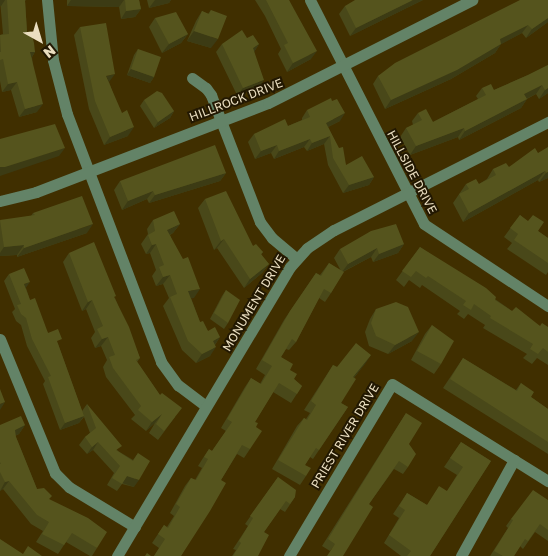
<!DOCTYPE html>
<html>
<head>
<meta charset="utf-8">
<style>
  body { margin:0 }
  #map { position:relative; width:548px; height:556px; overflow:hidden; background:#402f00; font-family:"Golos Text",sans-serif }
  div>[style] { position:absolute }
  .minor>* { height:11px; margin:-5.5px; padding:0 5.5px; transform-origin:5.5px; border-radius:5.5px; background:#638367 }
  .wall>* { inset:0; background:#494819 }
  .shaded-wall>* { inset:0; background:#3c3b14 }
  .building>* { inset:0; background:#55541d }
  span { translate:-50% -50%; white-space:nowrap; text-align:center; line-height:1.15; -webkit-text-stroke:4px #221802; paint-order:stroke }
  .street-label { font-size:12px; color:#eadec0 }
  .north { position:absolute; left:15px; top:15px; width:50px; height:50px; -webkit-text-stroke:4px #221802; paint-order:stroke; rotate:141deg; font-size:14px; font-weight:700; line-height:20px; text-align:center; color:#eadec0 }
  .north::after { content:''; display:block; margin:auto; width:18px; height:22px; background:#eadec0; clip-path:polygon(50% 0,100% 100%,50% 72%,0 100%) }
</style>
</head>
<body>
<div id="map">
  <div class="minor">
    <i style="left:47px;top:0;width:60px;rotate:84.3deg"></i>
    <i style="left:53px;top:60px;width:56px;rotate:75.5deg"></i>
    <i style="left:67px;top:114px;width:265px;rotate:69.2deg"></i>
    <i style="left:161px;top:362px;width:29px;rotate:54deg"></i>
    <i style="left:178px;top:385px;width:35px;rotate:37deg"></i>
    <i style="left:310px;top:0;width:251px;rotate:63deg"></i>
    <i style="left:424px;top:224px;width:149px;rotate:33.5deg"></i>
    <i style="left:192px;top:78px;width:17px;rotate:36deg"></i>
    <i style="left:206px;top:88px;width:9px;rotate:54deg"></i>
    <i style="left:211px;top:95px;width:136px;rotate:68.9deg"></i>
    <i style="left:260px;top:222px;width:20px;rotate:53deg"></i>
    <i style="left:272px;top:238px;width:31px;rotate:40deg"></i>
    <i style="left:0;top:201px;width:37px;rotate:-14deg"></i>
    <i style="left:36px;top:192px;width:248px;rotate:-21deg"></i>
    <i style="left:268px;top:103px;width:229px;rotate:-26.8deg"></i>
    <i style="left:0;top:339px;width:145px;rotate:67.7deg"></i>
    <i style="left:55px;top:473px;width:20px;rotate:45deg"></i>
    <i style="left:69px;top:487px;width:77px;rotate:31.2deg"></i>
    <i style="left:117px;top:556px;width:337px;rotate:-59.1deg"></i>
    <i style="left:290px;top:267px;width:25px;rotate:-48deg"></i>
    <i style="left:307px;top:248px;width:32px;rotate:-34deg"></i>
    <i style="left:334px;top:230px;width:240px;rotate:-26.8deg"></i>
    <i style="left:289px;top:556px;width:200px;rotate:-59.1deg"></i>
    <i style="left:392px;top:384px;width:184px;rotate:31.9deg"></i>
    <i style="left:461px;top:556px;width:110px;rotate:-61.1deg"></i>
  </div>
  <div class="wall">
    <i style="clip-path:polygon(0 0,26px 0,25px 1px,27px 32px,35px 52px,32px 57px,37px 112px,19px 117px,11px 90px,2px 92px,0 81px,0 35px,3px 34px)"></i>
    <i style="clip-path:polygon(67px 0,139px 0,141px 9px,135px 17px,121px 19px,119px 7px,67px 6px)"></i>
    <i style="clip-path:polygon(147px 0,171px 0,169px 3px,149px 8px)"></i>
    <i style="clip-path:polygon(255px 0,289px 0,311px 59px,287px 72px,278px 54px,281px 49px,265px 16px)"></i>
    <i style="clip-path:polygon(423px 0,350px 36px,339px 14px,345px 6px)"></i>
    <i style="clip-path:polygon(548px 0,548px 22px,526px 38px,522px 33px,501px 44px,495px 53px,451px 79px,385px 109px,373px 84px,378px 76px)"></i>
    <i style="clip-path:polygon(211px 10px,211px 48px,187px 41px,196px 21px,202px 11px,208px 14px)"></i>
    <i style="clip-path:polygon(155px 18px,188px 34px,181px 43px,162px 53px,149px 27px)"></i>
    <i style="clip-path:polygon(80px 27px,109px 82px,128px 136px,104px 145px,89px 109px,74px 35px)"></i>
    <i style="clip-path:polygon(247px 38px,259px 44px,254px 52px,259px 88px,237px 95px,216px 52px,222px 44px)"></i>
    <i style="clip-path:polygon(138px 49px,154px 77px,150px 83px,127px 75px,134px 55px)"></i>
    <i style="clip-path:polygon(548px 65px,548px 93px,539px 99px,536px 94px,527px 99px,521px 108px,459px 140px,458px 137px,410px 155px,400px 137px,406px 128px,413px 125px,412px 121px,418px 113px,433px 122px,478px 99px,476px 96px,482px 88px,494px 90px,528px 75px)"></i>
    <i style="clip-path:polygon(144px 100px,174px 111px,170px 118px,154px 128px,140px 106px)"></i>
    <i style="clip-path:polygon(307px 110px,340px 121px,328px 127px,346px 165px,374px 177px,369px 185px,343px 193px,328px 165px,324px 144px,307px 151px,304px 147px,274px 159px,271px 153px,255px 159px,248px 142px,254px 134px,288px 126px,302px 120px,302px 118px)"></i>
    <i style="clip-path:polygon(538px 153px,548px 178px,539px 182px,538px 180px,463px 222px,453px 203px,466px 184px,479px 184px,487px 179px,493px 169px,509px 167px)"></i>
    <i style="clip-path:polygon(226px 173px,220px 181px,149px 203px,147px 199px,122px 210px,114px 190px,120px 181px)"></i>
    <i style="clip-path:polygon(205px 199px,253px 246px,263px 252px,261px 255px,269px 264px,262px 273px,244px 288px,217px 248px,214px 250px,198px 208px)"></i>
    <i style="clip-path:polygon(33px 213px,87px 233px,17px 257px,17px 255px,0 256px,0 221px,31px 216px)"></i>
    <i style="clip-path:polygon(520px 215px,538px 231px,548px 238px,548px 272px,546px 275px,507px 249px,512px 243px,504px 237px)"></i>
    <i style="clip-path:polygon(153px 220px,180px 224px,173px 233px,170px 235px,194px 298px,191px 298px,200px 322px,208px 331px,220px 337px,215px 345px,210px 356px,196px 363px,182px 350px,163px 306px,169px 298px,163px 284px,156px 286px,152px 276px,156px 270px,150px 253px,146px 254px,141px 244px,148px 234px,147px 229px)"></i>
    <i style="clip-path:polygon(404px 244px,398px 253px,373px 262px,371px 257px,343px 272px,331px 293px,325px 302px,319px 298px,296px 342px,289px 350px,286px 349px,281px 357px,294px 379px,302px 386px,291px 403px,273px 392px,255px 422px,256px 427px,250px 449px,244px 458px,237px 454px,221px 480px,181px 556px,154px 556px,159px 548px,152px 543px,164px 525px,167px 527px,174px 516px,170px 513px,185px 486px,191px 478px,195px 480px,202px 468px,198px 466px,203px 458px,209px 449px,212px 451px,226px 431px,221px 428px,245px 387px,251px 378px,260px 384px,265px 375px,256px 369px,284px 320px,316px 273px,320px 275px,329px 263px,341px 271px,334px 258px,340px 249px)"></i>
    <i style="clip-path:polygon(420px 247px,512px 311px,540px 326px,548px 327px,548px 365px,537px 358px,532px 364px,523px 358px,527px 354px,483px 328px,485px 325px,468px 314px,464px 319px,457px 314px,460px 311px,422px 285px,420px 288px,409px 280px,404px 287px,396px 280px)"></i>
    <i style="clip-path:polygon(69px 253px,115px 298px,140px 358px,137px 362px,175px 417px,158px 440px,149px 433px,155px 423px,146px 431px,131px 419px,135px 415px,106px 377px,103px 367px,107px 360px,101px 346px,95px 348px,91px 338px,95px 332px,86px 309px,82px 311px,63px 262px)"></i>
    <i style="clip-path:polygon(9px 274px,26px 288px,30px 300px,48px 333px,58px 344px,82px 411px,87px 404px,118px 451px,133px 460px,138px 453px,134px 487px,122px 484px,117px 491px,107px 485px,114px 473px,93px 450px,87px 454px,79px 445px,85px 437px,90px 433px,84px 417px,79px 423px,60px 430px,43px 384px,45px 381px,27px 346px,21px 325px,16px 321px,12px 312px,15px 309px,4px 281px)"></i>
    <i style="clip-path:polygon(226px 290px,228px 323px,224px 329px,210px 319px,222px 296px)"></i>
    <i style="clip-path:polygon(376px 309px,412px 341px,388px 354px,369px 346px,365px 332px,370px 319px)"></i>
    <i style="clip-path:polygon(432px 325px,441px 364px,434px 374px,411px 360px,425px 334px)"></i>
    <i style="clip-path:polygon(371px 355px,354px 378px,341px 403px,348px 407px,313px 459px,310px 457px,305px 465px,306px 476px,300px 485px,272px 469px,297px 426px,304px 418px,306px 419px,310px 413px,304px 410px,333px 365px,337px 367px)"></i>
    <i style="clip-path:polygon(463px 358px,516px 390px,521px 383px,531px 397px,548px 409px,548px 454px,443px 388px)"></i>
    <i style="clip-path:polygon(406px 413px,409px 444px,408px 467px,403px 474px,394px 469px,369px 504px,330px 551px,322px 546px)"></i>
    <i style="clip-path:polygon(0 425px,25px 425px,19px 434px,15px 436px,16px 437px,37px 489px,50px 500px,97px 548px,92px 556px,90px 556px,66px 542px,58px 554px,36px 542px,43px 531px,31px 524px,3px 489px,0 491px)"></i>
    <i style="clip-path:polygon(461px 442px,491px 461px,430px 556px,401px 556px,384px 543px,399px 518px,393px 514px,407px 493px,427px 505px,447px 491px,457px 475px,444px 467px)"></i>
    <i style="clip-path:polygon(278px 477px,295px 497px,285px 512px,280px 509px,264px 532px,258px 556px,232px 556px,236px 550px,233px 549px,248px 526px,245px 524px)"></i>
    <i style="clip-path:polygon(548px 500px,548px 541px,535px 532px,523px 549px,520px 546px,514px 556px,490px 556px,508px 528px,506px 526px,511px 519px)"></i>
  </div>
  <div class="shaded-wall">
    <i style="clip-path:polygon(0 0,5px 0,1px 6px,0 6px)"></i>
    <i style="clip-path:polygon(71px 0,124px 0,119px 7px,67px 6px)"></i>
    <i style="clip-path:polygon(155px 0,171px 0,169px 3px,149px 8px)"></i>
    <i style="clip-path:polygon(413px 0,423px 0,350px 36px,356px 28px)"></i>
    <i style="clip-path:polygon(141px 9px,135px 17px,121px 19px,126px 11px)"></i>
    <i style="clip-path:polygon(548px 18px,548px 22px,526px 38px,532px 29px)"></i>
    <i style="clip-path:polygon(528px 25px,522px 33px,494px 48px,500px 39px)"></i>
    <i style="clip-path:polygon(194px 31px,218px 39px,211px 48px,187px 41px)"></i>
    <i style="clip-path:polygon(188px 34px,181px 43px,162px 53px,169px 44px)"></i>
    <i style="clip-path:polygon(259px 44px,254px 52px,253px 48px)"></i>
    <i style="clip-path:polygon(501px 44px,495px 53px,451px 79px,385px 109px,391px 100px)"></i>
    <i style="clip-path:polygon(317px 51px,311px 59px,287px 72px,293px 63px)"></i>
    <i style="clip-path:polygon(30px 52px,35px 52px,30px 60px)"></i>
    <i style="clip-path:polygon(131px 69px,154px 77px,150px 83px,127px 75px)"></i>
    <i style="clip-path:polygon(115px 74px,109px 82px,106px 76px)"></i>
    <i style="clip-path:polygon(264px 80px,259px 88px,237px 95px,243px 88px)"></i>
    <i style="clip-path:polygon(17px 82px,11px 90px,2px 92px,8px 84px)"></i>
    <i style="clip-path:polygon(542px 85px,536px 94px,518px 103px,524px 94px)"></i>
    <i style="clip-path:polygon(548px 88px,548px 93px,539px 99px,545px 90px)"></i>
    <i style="clip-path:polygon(527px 99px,521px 108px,459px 140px,465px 131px)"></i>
    <i style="clip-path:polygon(43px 104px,37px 112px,19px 117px,25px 109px)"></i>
    <i style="clip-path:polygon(174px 111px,170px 118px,154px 128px,158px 122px)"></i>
    <i style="clip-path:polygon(345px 113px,340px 121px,320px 131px,326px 123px)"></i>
    <i style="clip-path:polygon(134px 127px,128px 136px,104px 145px,110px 137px)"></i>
    <i style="clip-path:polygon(464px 128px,458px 137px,410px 155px,416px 146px)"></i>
    <i style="clip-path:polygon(330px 136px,324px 144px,307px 151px,312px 143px)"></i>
    <i style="clip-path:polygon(310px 139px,304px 147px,274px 159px,279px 151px)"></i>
    <i style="clip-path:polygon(277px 145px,271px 153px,255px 159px,261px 151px)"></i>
    <i style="clip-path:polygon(65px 148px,59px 156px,0 176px,0 167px)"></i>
    <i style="clip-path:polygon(545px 171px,538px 180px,463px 222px,469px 213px)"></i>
    <i style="clip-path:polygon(548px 172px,548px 178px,539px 182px,546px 173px)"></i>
    <i style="clip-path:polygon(226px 173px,220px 181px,149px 203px,155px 195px)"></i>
    <i style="clip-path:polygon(374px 177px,369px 185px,343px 193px,349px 185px)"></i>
    <i style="clip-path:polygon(153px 191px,147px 199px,122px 210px,128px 201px)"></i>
    <i style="clip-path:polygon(93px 224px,87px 233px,17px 257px,24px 248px)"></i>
    <i style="clip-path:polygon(180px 224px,173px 233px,161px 239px,167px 230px)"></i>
    <i style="clip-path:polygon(224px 239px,217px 248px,214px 250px,221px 241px)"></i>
    <i style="clip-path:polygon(156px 244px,150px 253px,146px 254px,152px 245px)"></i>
    <i style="clip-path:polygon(404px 244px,398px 253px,373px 262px,379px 254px)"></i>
    <i style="clip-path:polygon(24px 245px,17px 255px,0 256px,0 253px,4px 247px)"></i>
    <i style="clip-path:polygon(377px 248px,371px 257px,342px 272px,348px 264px)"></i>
    <i style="clip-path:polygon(269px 264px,262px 273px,244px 288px,250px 279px)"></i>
    <i style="clip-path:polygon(170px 275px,163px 284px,156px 286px,163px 277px)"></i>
    <i style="clip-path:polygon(30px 282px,25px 289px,24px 284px)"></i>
    <i style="clip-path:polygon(200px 289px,194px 298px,182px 300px,188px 291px)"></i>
    <i style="clip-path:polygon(92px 300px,86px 309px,82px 311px,88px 302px)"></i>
    <i style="clip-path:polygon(419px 332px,412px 341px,388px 354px,395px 345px)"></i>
    <i style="clip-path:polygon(108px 337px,101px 346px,95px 348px,102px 339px)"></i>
    <i style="clip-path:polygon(220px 337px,214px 346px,213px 341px)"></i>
    <i style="clip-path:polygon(216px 347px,210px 356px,196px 363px,202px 354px)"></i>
    <i style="clip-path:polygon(371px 355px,365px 364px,347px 386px,353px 377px)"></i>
    <i style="clip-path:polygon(5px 402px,0 410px,0 404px)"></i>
    <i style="clip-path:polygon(162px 414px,155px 423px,146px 431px,152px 422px)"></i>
    <i style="clip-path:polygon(84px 416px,79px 423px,60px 430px,65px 423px)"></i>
    <i style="clip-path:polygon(25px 425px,19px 434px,9px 438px,15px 430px)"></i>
    <i style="clip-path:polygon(98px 442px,93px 450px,87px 454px,92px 447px)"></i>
    <i style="clip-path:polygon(127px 476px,139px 480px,134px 487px,122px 483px)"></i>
    <i style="clip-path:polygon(9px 481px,3px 489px,0 491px,5px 482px)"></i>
  </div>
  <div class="building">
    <i style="clip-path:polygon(7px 0,25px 0,27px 32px,31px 31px,34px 43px,35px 52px,30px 52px,43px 104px,25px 109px,17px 82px,8px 84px,3px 59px,0 60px,0 52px,1px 52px,0 35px,9px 34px)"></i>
    <i style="clip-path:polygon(125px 0,139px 0,141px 9px,126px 11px)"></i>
    <i style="clip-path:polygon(266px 0,289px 0,317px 51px,293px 63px,284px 45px,288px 43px)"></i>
    <i style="clip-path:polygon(355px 0,413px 0,356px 28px,345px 6px)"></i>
    <i style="clip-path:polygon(520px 0,548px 0,548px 18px,532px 29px,528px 25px,500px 39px,501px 44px,457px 70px,391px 100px,378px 76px,395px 63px)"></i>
    <i style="clip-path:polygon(211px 10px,227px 16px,218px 39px,194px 31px,202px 11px,209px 14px)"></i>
    <i style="clip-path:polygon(176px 12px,188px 34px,169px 44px,155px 18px)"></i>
    <i style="clip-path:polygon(106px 23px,115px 74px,106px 76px,122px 113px,127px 110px,134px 127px,110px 137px,95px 101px,80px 27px)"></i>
    <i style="clip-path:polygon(242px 30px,247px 38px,253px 35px,259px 44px,253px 48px,264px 80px,243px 88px,222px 44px)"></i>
    <i style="clip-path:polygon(138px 49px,161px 57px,154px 77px,131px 69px)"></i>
    <i style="clip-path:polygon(548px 65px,548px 88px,545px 90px,542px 85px,524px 94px,527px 99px,465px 131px,464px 128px,416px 146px,406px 128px,422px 120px,418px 113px,426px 109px,433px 122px,486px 95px,482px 88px,491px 84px,494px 90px,528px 75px)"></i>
    <i style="clip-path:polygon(157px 91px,162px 93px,174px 111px,158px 122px,144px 100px)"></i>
    <i style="clip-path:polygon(331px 98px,332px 101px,337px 99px,345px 113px,326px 123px,339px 148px,343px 147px,346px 165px,362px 156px,374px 177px,349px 185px,333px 158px,330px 136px,312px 143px,310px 139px,279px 151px,277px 145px,261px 151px,254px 134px,285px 119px,288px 126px,310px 117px,307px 110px)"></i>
    <i style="clip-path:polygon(55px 124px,65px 148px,5px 167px,0 167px,0 139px)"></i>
    <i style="clip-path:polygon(215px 145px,226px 173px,155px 195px,153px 191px,128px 201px,120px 181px)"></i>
    <i style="clip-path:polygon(548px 147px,548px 172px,546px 173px,545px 171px,469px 213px,459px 194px,469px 189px,466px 184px,476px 179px,479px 184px,496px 175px,493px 169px,506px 163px,509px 167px,535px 148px,538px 153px)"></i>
    <i style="clip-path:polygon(226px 191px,253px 246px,256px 244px,263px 252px,261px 254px,269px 264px,250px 279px,224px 239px,221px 241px,205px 199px)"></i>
    <i style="clip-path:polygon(82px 196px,93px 224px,24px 248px,24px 245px,4px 247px,0 220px,35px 215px,33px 213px)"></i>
    <i style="clip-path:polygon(174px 211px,180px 224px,167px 230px,183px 259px,188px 257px,200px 289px,188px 291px,200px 322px,203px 321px,208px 331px,215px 327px,220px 337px,213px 341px,216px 347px,202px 354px,188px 341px,170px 297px,177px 294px,170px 275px,163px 277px,159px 267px,164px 265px,156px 244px,152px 245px,148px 235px,155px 231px,153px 220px)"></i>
    <i style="clip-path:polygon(520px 215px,528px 221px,533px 215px,544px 222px,538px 231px,548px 238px,548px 263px,514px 240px,518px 234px,510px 228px)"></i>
    <i style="clip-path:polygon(396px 224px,404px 244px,379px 254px,377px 248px,348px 264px,340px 249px,371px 231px)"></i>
    <i style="clip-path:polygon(94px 242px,116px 296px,114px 297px,129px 327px,140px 358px,136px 360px,160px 395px,162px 393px,182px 408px,164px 431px,156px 424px,162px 414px,152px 422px,138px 410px,141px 406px,113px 368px,109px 357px,115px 355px,108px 337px,102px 339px,97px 329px,103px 326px,92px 300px,88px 302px,69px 253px)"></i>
    <i style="clip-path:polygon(420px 247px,486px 288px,496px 297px,495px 300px,512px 311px,516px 307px,540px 326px,542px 323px,548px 327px,548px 352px,543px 348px,538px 354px,530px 349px,533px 344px,490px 318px,491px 316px,474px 304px,471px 310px,463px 305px,466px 301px,428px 276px,426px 278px,416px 271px,411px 277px,402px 271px)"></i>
    <i style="clip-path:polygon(329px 263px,344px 272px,331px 293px,324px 289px,296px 342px,292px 339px,281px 357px,293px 364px,290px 370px,297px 374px,294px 379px,302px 386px,297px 394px,279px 383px,255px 422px,258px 423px,256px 427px,262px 431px,250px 449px,242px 445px,221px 480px,226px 483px,210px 511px,181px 556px,154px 556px,165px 539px,158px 534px,164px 525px,168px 528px,180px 507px,176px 504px,191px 478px,196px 480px,208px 459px,204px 457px,209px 449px,212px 451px,232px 422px,227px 419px,246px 387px,251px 378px,261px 384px,272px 366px,262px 360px,290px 311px,316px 273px,321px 276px)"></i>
    <i style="clip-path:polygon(24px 268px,30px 282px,24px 284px,30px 300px,35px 298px,48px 333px,58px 329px,62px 339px,57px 341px,84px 416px,65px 423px,48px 377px,51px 376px,32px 339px,26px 318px,21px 314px,17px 305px,21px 304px,9px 274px)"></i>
    <i style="clip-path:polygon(226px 290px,240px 300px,228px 323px,214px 313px)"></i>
    <i style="clip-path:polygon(396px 302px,408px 307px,419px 332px,395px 345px,376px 336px,371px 323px,376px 309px)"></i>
    <i style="clip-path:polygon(432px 325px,454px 341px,441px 364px,417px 351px)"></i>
    <i style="clip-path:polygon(356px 343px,371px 355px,353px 377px,356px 379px,341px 403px,348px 407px,319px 450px,316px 448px,305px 465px,311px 468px,306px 476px,278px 460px,304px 418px,307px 420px,316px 405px,311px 401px,333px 365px,337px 367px)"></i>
    <i style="clip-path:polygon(463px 358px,517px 391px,521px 383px,534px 392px,531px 397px,548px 409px,548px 442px,450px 379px)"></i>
    <i style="clip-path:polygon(0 389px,5px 402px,0 404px)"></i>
    <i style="clip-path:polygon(87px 404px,122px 446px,116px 450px,133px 461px,138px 453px,150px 461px,139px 480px,127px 476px,122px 484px,112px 478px,120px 466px,98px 442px,92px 447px,85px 437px,96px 428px)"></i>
    <i style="clip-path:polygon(406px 413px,422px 423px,409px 444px,416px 454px,408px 467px,399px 461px,369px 504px,373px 507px,343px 556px,327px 556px,335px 544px,328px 539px)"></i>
    <i style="clip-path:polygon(21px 416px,25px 425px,15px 430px,16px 437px,37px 489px,44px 488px,52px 496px,49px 499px,88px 518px,107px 532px,97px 548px,72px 533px,64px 545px,42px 534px,49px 522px,37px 515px,9px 481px,5px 482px,0 472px,0 464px,1px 464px,0 462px,0 425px)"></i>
    <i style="clip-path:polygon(461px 442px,491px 461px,430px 556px,407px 556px,411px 551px,389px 535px,405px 510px,399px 506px,407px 493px,427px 505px,439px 486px,447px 491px,463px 467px,450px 458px)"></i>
    <i style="clip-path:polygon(278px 477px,296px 490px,295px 497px,290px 504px,286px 501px,264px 532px,269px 535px,258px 556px,233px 556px,241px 543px,239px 541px,253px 518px,250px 516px)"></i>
    <i style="clip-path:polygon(533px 490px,548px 500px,548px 530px,540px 524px,528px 541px,525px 539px,514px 556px,503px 556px,494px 551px,513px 520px,511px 519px)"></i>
    <i style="clip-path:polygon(0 539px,23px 554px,28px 546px,42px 556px,0 556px)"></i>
    <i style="clip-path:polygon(147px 553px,151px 556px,145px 556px)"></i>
  </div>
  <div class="street-label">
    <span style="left:236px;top:100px;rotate:-21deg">HILLROCK DRIVE</span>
    <span style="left:412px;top:172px;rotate:62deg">HILLSIDE DRIVE</span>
    <span style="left:254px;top:303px;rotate:-59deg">MONUMENT DRIVE</span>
    <span style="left:345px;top:436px;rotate:-59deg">PRIEST RIVER DRIVE</span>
  </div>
  <div class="north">N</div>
</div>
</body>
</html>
